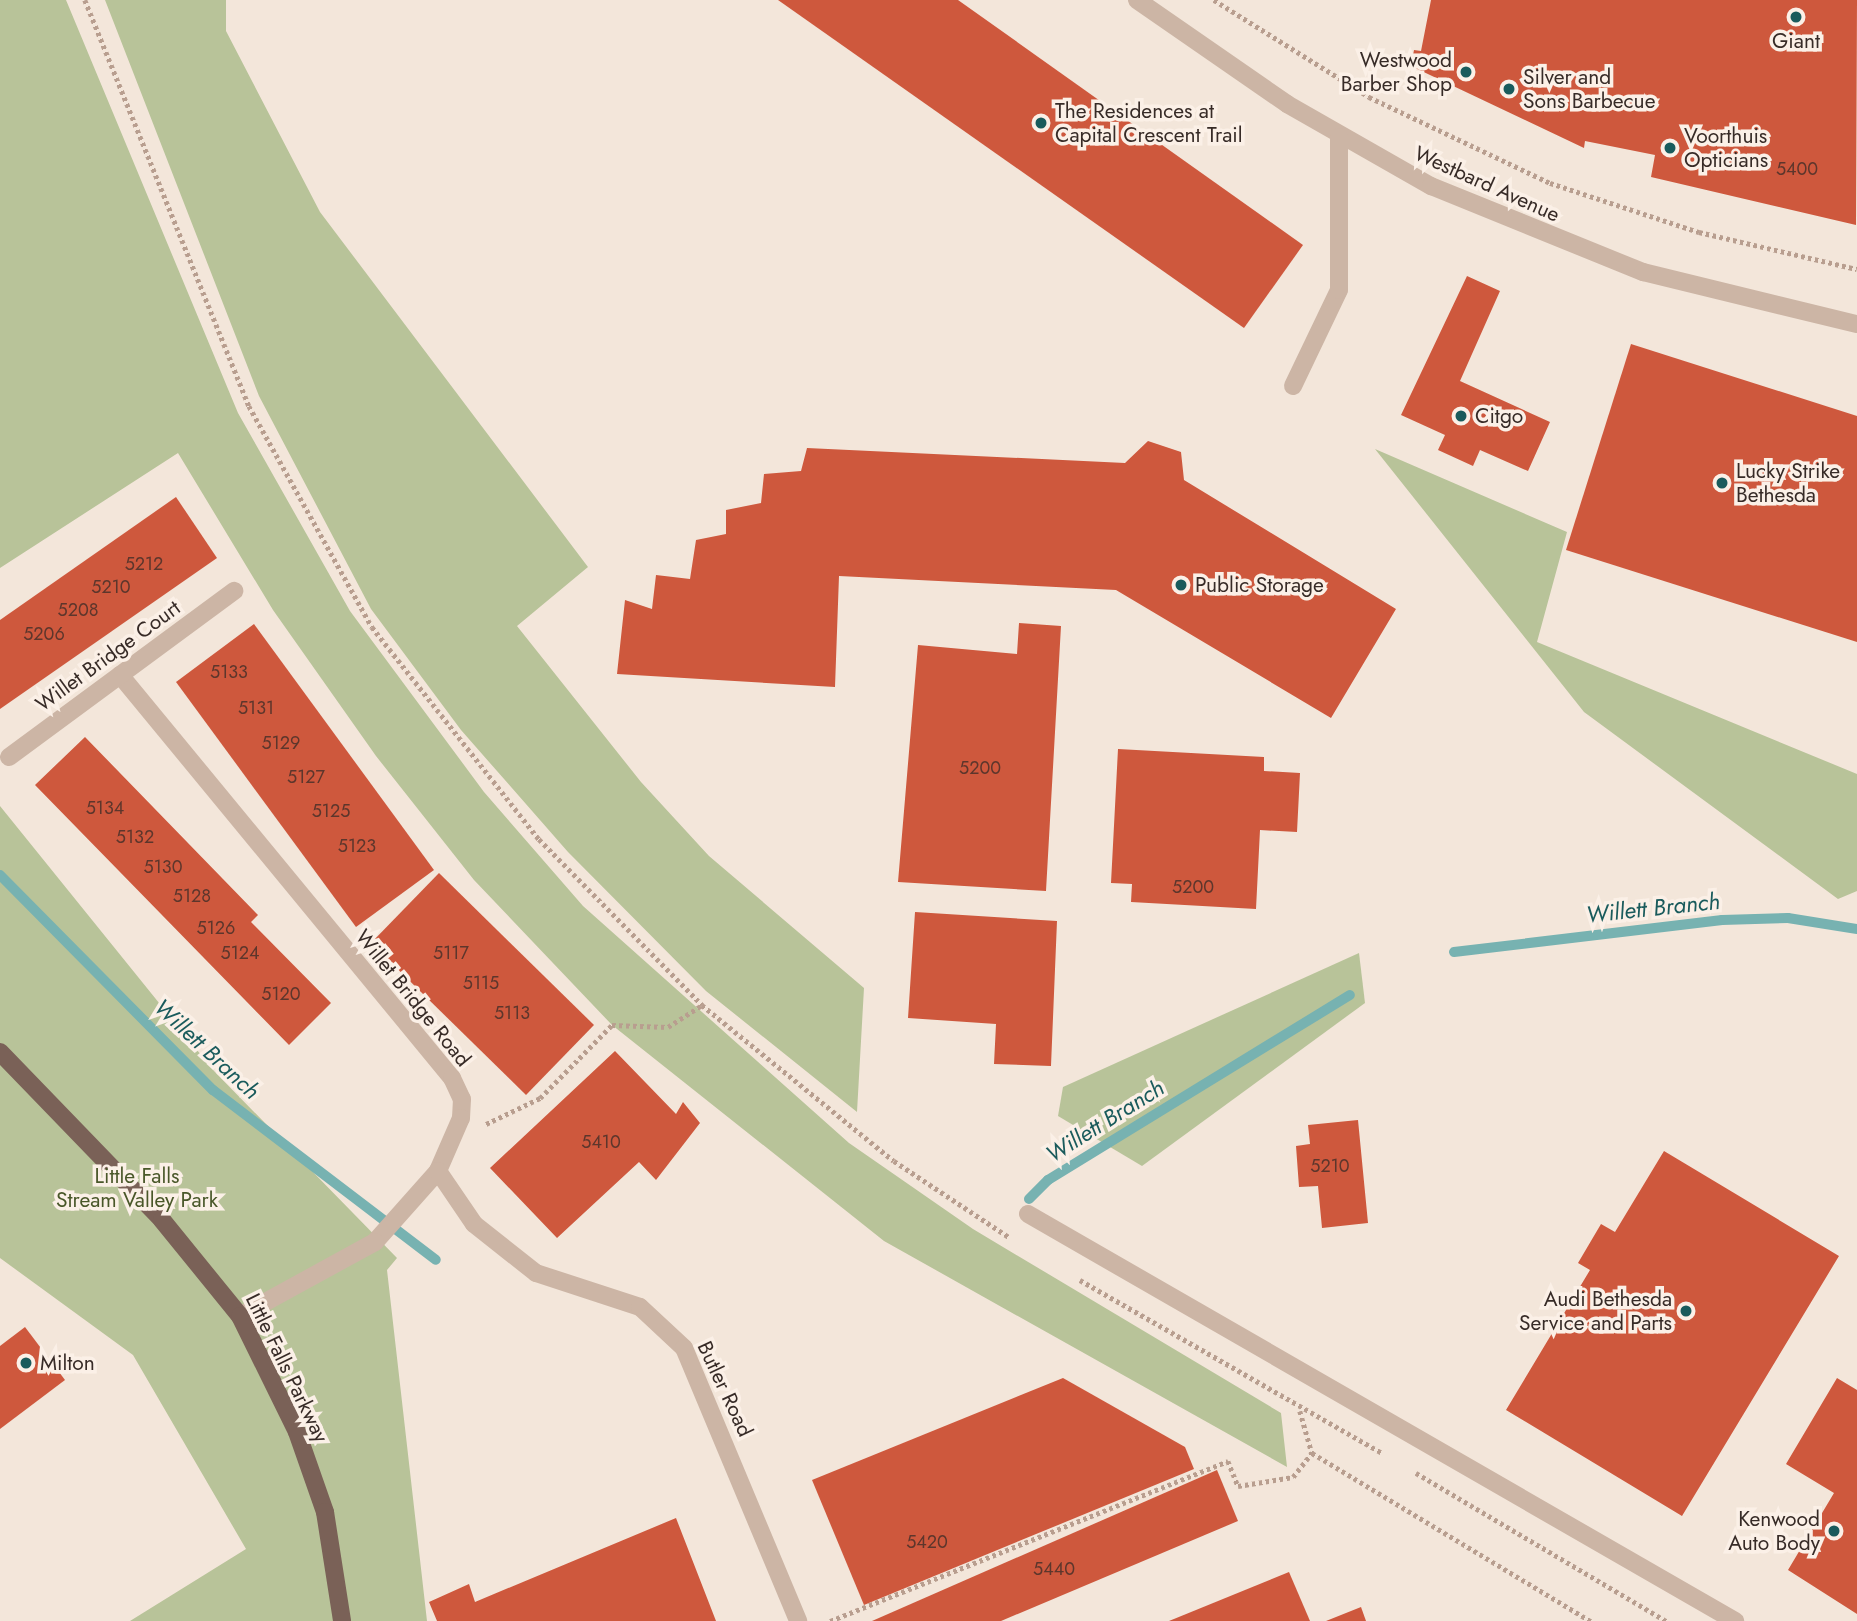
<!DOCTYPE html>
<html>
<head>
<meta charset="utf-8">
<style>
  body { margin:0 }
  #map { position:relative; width:1857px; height:1621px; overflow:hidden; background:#f3e6da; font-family:Jost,sans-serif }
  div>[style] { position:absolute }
  .green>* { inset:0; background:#b8c399 }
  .stream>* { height:10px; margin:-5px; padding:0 5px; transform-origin:5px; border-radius:5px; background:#77b2b1 }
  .building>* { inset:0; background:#ce583d }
  .path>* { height:4.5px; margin-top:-2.25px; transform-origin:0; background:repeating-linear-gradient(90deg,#b89e8f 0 3.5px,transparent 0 7px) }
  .minor>* { height:18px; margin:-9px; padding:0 9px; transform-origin:9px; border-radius:9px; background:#ccb5a5 }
  .major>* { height:18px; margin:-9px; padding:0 9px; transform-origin:9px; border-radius:9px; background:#7a6157 }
  .dots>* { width:19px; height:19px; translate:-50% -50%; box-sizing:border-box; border:4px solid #fbf0e7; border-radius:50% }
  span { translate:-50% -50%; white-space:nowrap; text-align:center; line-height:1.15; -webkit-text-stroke:7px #fbf0e7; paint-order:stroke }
  .number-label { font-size:18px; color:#5d362c }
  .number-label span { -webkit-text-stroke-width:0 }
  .poi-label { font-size:21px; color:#372b27 }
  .right { translate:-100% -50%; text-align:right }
  .left { translate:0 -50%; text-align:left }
  .street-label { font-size:21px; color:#372b27 }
  .park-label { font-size:21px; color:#495729 }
  .water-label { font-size:23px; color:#1a5b5c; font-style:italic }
</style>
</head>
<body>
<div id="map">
  <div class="green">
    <i style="clip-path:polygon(0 0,66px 0,238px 413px,350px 611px,484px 792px,583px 906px,849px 1143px,973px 1229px,1281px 1413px,1287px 1467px,884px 1241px,612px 1025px,474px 880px,376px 756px,273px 610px,178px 453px,0 568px)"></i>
    <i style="clip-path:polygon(105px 0,226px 0,226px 31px,320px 212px,588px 567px,517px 626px,641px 782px,709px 856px,864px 988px,857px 1112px,706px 991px,568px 852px,461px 730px,371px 609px,259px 396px)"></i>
    <i style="clip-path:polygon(1375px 449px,1567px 532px,1537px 642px,1857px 774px,1857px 891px,1838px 899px,1584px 712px)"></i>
    <i style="clip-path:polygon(0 806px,214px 1071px,397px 1258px,387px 1270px,427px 1621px,130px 1621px,246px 1549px,133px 1355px,0 1258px)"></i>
    <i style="clip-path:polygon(1359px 953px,1365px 1003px,1142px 1166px,1058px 1116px,1063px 1087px)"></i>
  </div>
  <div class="stream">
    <i style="left:0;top:875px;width:303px;rotate:45.3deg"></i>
    <i style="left:213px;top:1090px;width:280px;rotate:37.3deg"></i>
    <i style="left:1454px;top:952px;width:270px;rotate:-6.8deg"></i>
    <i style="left:1722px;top:920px;width:66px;rotate:-1.7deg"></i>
    <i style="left:1788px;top:918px;width:70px;rotate:9.1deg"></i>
    <i style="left:1029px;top:1199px;width:27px;rotate:-45deg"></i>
    <i style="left:1048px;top:1180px;width:354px;rotate:-31.5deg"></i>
  </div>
  <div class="building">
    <i style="clip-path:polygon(778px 0,958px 0,1303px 245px,1244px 328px)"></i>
    <i style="clip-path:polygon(1431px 0,1857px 0,1856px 225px,1651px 177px,1655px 155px,1585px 141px,1584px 148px,1411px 66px,1414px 50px,1421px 51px)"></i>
    <i style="clip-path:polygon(1467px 276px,1500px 291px,1460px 381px,1550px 422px,1528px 471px,1480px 450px,1473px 466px,1438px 450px,1445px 435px,1401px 415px)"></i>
    <i style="clip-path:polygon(1631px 344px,1857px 416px,1857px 642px,1566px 550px)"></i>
    <i style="clip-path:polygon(1148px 441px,1181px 452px,1184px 480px,1396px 609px,1331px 718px,1116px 590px,839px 576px,835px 687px,617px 674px,625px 600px,652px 609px,656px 575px,690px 579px,696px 540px,726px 534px,726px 510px,761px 503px,764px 474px,801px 471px,807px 448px,1125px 463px)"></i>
    <i style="clip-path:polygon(176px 497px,217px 558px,0 709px,0 620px)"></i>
    <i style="clip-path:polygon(1019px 623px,1061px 626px,1046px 891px,898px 882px,918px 645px,1017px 654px)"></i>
    <i style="clip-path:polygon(254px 624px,434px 870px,356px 927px,176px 682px)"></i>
    <i style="clip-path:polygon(85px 737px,258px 915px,251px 922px,331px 1003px,289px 1045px,35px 785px)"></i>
    <i style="clip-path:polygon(1118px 749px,1264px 757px,1264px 771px,1300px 773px,1297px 832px,1260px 830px,1256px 909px,1131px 902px,1132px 884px,1111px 883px)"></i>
    <i style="clip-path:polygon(439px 873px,594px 1025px,526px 1095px,371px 943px)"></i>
    <i style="clip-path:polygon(915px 912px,1057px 921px,1051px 1066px,994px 1064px,996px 1024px,908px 1018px)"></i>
    <i style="clip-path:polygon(615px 1051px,676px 1114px,683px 1102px,700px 1123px,656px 1180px,639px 1162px,557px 1238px,490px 1168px)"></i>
    <i style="clip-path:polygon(1358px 1120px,1368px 1223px,1322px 1228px,1318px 1186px,1299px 1187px,1296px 1146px,1310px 1144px,1308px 1125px)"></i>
    <i style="clip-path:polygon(1664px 1151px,1839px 1256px,1682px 1516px,1506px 1410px,1590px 1270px,1578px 1263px,1601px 1224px,1615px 1232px)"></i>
    <i style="clip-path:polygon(25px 1327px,65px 1380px,0 1429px,0 1346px)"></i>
    <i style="clip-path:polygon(1063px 1378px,1185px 1447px,1194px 1469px,864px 1605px,812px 1480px)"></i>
    <i style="clip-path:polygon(1837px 1378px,1857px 1390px,1857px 1614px,1788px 1570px,1834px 1493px,1786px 1464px)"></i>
    <i style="clip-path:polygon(1217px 1470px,1238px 1521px,1001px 1621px,872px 1621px)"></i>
    <i style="clip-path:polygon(676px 1518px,716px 1621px,437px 1621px,429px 1602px,469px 1584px,475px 1602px)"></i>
    <i style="clip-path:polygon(1289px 1572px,1310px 1621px,1169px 1621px)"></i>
    <i style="clip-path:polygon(1361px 1607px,1366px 1621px,1326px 1621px)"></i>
  </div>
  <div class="path">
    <i style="left:85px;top:0;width:438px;rotate:68deg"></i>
    <i style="left:249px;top:406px;width:253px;rotate:60.9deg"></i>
    <i style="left:372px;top:627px;width:270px;rotate:51.8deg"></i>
    <i style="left:539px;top:839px;width:233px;rotate:45.5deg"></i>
    <i style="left:702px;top:1005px;width:247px;rotate:39.1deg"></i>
    <i style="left:894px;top:1161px;width:138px;rotate:33.5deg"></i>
    <i style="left:1214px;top:0;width:183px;rotate:32deg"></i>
    <i style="left:1369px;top:97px;width:200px;rotate:25.4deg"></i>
    <i style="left:1550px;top:183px;width:157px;rotate:18.2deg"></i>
    <i style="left:1699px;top:232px;width:162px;rotate:13.2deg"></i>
    <i style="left:486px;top:1124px;width:60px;rotate:-25.7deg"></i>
    <i style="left:540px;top:1098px;width:103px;rotate:-45.4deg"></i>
    <i style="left:612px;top:1025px;width:56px;rotate:2deg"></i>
    <i style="left:668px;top:1027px;width:40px;rotate:-32.9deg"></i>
    <i style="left:1080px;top:1280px;width:348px;rotate:29.8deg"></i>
    <i style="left:1300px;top:1411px;width:44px;rotate:74.1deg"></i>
    <i style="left:1312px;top:1453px;width:326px;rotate:31.1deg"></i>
    <i style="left:1416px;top:1473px;width:291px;rotate:30.6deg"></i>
    <i style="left:830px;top:1621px;width:429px;rotate:-21.9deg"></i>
    <i style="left:1228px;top:1461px;width:27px;rotate:68deg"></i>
    <i style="left:1238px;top:1486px;width:56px;rotate:-9.3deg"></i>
    <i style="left:1293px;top:1477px;width:31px;rotate:-52deg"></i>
  </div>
  <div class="minor">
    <i style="left:1137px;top:0;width:183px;rotate:34.7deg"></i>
    <i style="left:1287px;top:104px;width:166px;rotate:29.7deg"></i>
    <i style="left:1431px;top:186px;width:229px;rotate:22.1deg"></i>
    <i style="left:1643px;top:272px;width:220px;rotate:13.7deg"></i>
    <i style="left:1293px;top:386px;width:106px;rotate:-64.4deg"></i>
    <i style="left:1339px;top:290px;width:153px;rotate:-90deg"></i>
    <i style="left:120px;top:675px;width:522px;rotate:50.52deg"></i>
    <i style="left:452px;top:1078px;width:23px;rotate:65deg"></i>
    <i style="left:462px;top:1099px;width:19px;rotate:93deg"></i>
    <i style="left:461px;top:1118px;width:58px;rotate:113.5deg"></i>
    <i style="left:438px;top:1171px;width:95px;rotate:131.6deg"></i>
    <i style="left:375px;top:1242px;width:154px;rotate:151.3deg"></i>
    <i style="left:9px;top:757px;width:280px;rotate:-36.4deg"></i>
    <i style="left:438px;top:1171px;width:64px;rotate:55.8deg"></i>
    <i style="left:474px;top:1224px;width:79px;rotate:38.3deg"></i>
    <i style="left:536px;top:1273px;width:109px;rotate:18.1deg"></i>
    <i style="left:640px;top:1307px;width:60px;rotate:43deg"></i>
    <i style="left:684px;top:1348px;width:296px;rotate:67.3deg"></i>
    <i style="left:1028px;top:1214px;width:816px;rotate:29.93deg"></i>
  </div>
  <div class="major">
    <i style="left:0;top:1052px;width:233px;rotate:46deg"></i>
    <i style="left:162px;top:1220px;width:124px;rotate:50.9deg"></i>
    <i style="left:240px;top:1316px;width:129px;rotate:63.8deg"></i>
    <i style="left:297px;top:1432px;width:85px;rotate:70.7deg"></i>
    <i style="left:325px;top:1512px;width:110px;rotate:81.1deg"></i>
  </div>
  <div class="dots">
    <i style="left:1796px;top:17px;background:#1a5b5c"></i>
    <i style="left:1466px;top:72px;background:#1a5b5c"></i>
    <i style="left:1509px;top:89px;background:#1a5b5c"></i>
    <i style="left:1041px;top:123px;background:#1a5b5c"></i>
    <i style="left:1670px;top:148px;background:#1a5b5c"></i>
    <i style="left:1461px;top:416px;background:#1a5b5c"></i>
    <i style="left:1722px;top:483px;background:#1a5b5c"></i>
    <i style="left:1181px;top:585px;background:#1a5b5c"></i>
    <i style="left:1686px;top:1311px;background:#1a5b5c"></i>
    <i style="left:26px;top:1363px;background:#1a5b5c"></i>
    <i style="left:1834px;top:1531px;background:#1a5b5c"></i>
  </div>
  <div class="number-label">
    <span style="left:1797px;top:169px">5400</span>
    <span style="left:144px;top:564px">5212</span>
    <span style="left:111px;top:587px">5210</span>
    <span style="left:78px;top:610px">5208</span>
    <span style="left:44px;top:634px">5206</span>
    <span style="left:229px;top:672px">5133</span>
    <span style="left:256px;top:708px">5131</span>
    <span style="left:281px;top:743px">5129</span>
    <span style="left:980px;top:768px">5200</span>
    <span style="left:306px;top:777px">5127</span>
    <span style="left:105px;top:808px">5134</span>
    <span style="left:331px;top:811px">5125</span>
    <span style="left:135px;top:837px">5132</span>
    <span style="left:357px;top:846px">5123</span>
    <span style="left:163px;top:867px">5130</span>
    <span style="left:1193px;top:887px">5200</span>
    <span style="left:192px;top:896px">5128</span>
    <span style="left:216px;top:928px">5126</span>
    <span style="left:240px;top:953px">5124</span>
    <span style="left:451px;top:953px">5117</span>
    <span style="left:481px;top:983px">5115</span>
    <span style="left:281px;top:994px">5120</span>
    <span style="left:512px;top:1013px">5113</span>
    <span style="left:601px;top:1142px">5410</span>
    <span style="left:1330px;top:1166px">5210</span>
    <span style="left:927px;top:1542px">5420</span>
    <span style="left:1054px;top:1569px">5440</span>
  </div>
  <div class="poi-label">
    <span style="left:1796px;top:41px">Giant</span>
    <span class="right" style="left:1452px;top:72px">Westwood<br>Barber Shop</span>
    <span class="left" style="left:1523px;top:89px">Silver and<br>Sons Barbecue</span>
    <span class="left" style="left:1055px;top:123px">The Residences at<br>Capital Crescent Trail</span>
    <span class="left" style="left:1684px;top:148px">Voorthuis<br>Opticians</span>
    <span class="left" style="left:1475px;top:416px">Citgo</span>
    <span class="left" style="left:1736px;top:483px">Lucky Strike<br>Bethesda</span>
    <span class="left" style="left:1195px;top:585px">Public Storage</span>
    <span class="right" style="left:1672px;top:1311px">Audi Bethesda<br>Service and Parts</span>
    <span class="left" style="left:40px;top:1363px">Milton</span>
    <span class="right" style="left:1820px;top:1531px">Kenwood<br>Auto Body</span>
  </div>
  <div class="street-label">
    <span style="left:1487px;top:184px;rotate:24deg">Westbard Avenue</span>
    <span style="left:108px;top:656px;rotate:-36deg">Willet Bridge Court</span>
    <span style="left:413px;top:998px;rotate:51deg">Willet Bridge Road</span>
    <span style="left:287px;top:1368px;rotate:64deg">Little Falls Parkway</span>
    <span style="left:725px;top:1389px;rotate:65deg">Butler Road</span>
  </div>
  <div class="park-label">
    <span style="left:137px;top:1188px">Little Falls<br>Stream Valley Park</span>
  </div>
  <div class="water-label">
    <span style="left:1653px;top:908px;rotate:-6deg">Willett Branch</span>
    <span style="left:207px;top:1049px;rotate:43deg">Willett Branch</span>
    <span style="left:1105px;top:1121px;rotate:-32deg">Willett Branch</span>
  </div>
</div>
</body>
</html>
